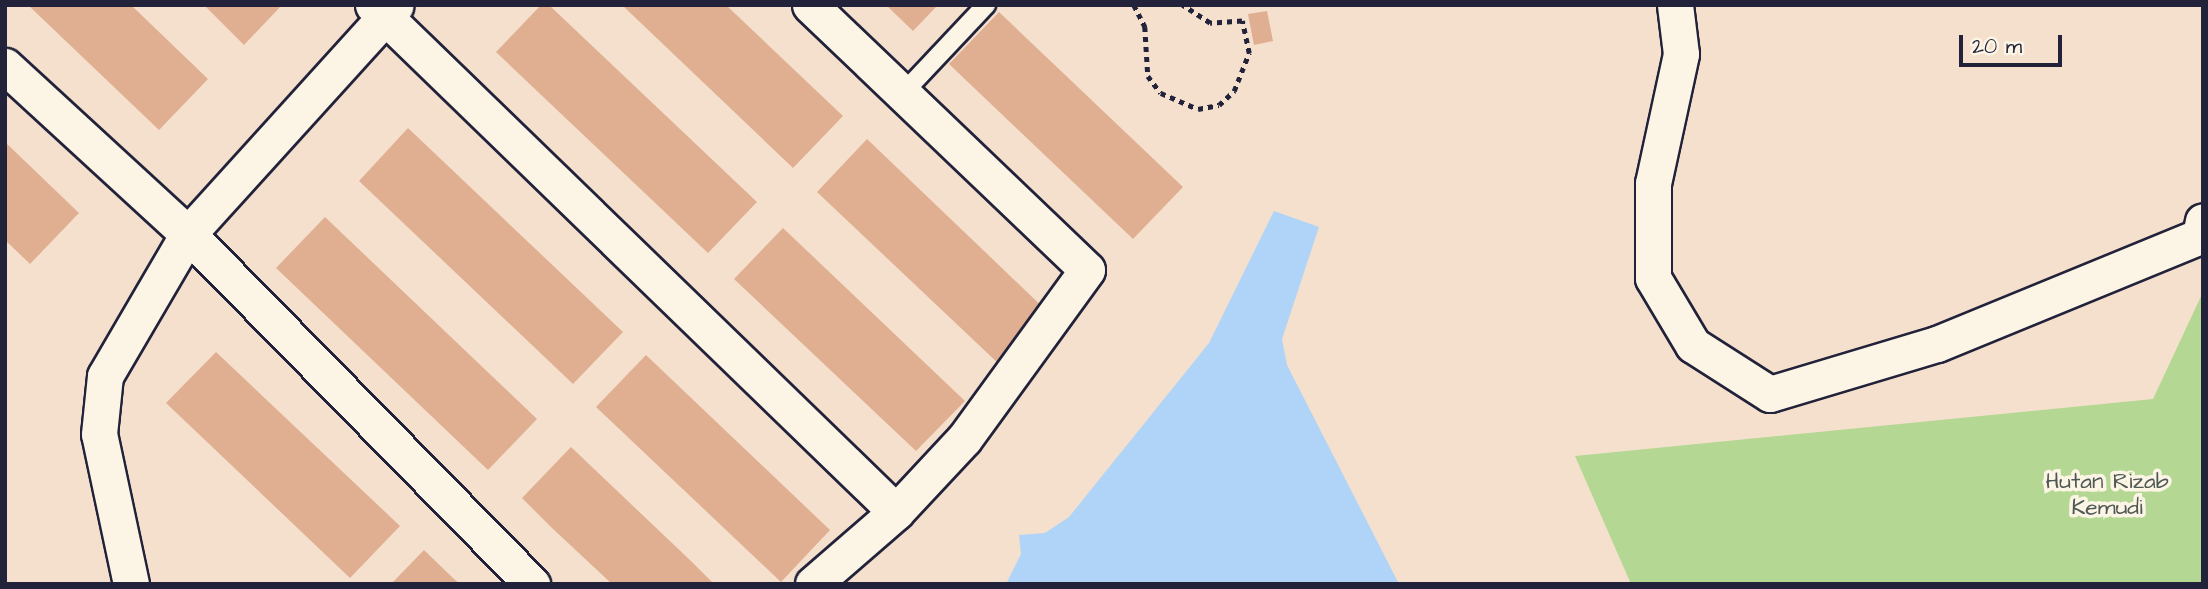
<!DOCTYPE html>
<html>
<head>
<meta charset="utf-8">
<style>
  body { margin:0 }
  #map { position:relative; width:2208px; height:589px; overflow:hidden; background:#f4e0cc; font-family:"Architects Daughter",sans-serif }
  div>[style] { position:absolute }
  .green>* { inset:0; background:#b4d893 }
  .water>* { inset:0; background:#afd4f8 }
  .building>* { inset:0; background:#e0af92 }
  .path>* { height:4.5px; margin-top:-2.25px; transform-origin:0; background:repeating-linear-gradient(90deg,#22223b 0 5px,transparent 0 10px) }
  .roads { filter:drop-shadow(2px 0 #22223b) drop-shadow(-2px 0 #22223b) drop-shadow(0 2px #22223b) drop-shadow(0 -2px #22223b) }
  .service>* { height:18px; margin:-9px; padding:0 9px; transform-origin:9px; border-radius:9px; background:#fcf5e5 }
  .minor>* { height:35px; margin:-17.5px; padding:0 17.5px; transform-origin:17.5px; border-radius:17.5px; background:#fcf5e5 }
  span { translate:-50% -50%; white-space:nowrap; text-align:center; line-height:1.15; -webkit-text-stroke:7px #fcf5e5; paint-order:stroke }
  .park-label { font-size:23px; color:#4e5955 }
  .frame { position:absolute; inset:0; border:7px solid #22223b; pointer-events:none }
  .scale { position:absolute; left:1959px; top:35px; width:103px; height:32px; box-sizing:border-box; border:4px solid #22223b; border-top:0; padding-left:9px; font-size:21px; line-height:24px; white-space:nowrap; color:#22223b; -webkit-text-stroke:5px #fcf5e5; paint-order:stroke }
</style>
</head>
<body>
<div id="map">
  <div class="green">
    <i style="clip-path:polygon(2203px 292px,2203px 584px,1631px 584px,1575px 456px,2153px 399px)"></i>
  </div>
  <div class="water">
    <i style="clip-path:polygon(1274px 211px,1319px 227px,1282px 339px,1287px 365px,1399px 584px,1006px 584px,1021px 554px,1019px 535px,1045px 533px,1069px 517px,1209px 343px)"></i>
  </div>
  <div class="building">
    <i style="clip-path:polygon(28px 5px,131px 5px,208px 79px,159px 130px)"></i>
    <i style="clip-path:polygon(204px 5px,282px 5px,244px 45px)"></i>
    <i style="clip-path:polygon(541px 5px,549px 5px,757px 202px,708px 253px,496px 52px)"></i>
    <i style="clip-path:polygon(622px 5px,726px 5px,843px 116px,793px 168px)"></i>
    <i style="clip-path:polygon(886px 5px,938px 5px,913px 31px)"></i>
    <i style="clip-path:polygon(1267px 11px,1273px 41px,1254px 45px,1248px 14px)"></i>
    <i style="clip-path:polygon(999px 12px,1183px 187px,1133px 239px,949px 64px)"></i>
    <i style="clip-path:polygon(408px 128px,623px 332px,573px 384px,359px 181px)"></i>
    <i style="clip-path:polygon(867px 139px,1050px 314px,1001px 366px,817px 192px)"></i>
    <i style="clip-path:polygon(5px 142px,79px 213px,30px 264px,5px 240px)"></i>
    <i style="clip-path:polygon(325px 217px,537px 419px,488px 470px,276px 268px)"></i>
    <i style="clip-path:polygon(783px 228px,965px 401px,916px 451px,734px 279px)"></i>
    <i style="clip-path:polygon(216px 352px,400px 526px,350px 578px,166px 403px)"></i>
    <i style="clip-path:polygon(646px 355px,830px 530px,781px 582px,596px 407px)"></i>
    <i style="clip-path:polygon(571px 447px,692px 562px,714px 584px,612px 584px,552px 528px,522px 498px)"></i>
    <i style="clip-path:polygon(424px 550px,454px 579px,460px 584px,391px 584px)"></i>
  </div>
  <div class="path">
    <i style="left:1134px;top:5px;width:25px;rotate:63deg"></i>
    <i style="left:1145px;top:27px;width:49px;rotate:86.5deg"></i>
    <i style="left:1148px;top:76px;width:21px;rotate:53deg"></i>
    <i style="left:1161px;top:93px;width:40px;rotate:23.4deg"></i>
    <i style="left:1198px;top:109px;width:21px;rotate:-11deg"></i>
    <i style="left:1219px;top:105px;width:21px;rotate:-43deg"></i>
    <i style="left:1234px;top:91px;width:41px;rotate:-68.5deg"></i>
    <i style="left:1249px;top:53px;width:33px;rotate:-102deg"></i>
    <i style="left:1242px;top:21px;width:32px;rotate:176deg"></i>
    <i style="left:1210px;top:23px;width:33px;rotate:-147deg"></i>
  </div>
  <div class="roads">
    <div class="service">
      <i style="left:904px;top:92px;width:120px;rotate:-46.7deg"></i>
    </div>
    <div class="minor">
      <i style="left:373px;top:5px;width:728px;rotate:44.11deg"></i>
      <i style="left:810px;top:5px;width:383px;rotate:43.7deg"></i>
      <i style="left:1087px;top:270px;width:209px;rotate:126deg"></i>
      <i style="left:964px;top:439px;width:100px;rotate:133deg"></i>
      <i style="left:896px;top:512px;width:110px;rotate:139.1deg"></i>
      <i style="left:1675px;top:5px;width:49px;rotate:83deg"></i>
      <i style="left:1681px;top:54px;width:132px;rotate:102.2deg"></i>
      <i style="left:1653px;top:183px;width:95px;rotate:90deg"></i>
      <i style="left:1653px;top:278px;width:78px;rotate:59.2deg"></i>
      <i style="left:1693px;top:345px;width:91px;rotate:32.5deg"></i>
      <i style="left:1770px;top:394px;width:174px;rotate:-16.7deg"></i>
      <i style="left:1937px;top:344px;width:284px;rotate:-22.3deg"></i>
      <i style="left:2200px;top:236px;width:15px;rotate:-79deg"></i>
      <i style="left:5px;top:66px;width:248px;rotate:42.6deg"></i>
      <i style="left:188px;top:234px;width:491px;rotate:45.5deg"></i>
      <i style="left:131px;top:584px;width:153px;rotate:-102deg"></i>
      <i style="left:99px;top:434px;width:58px;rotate:-84.1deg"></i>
      <i style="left:105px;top:376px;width:164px;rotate:-59.7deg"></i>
      <i style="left:188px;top:234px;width:309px;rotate:-47.8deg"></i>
    </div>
  </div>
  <div class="park-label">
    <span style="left:2107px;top:494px">Hutan Rizab<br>Kemudi</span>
  </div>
  <div class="frame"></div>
  <div class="scale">20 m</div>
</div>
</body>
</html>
